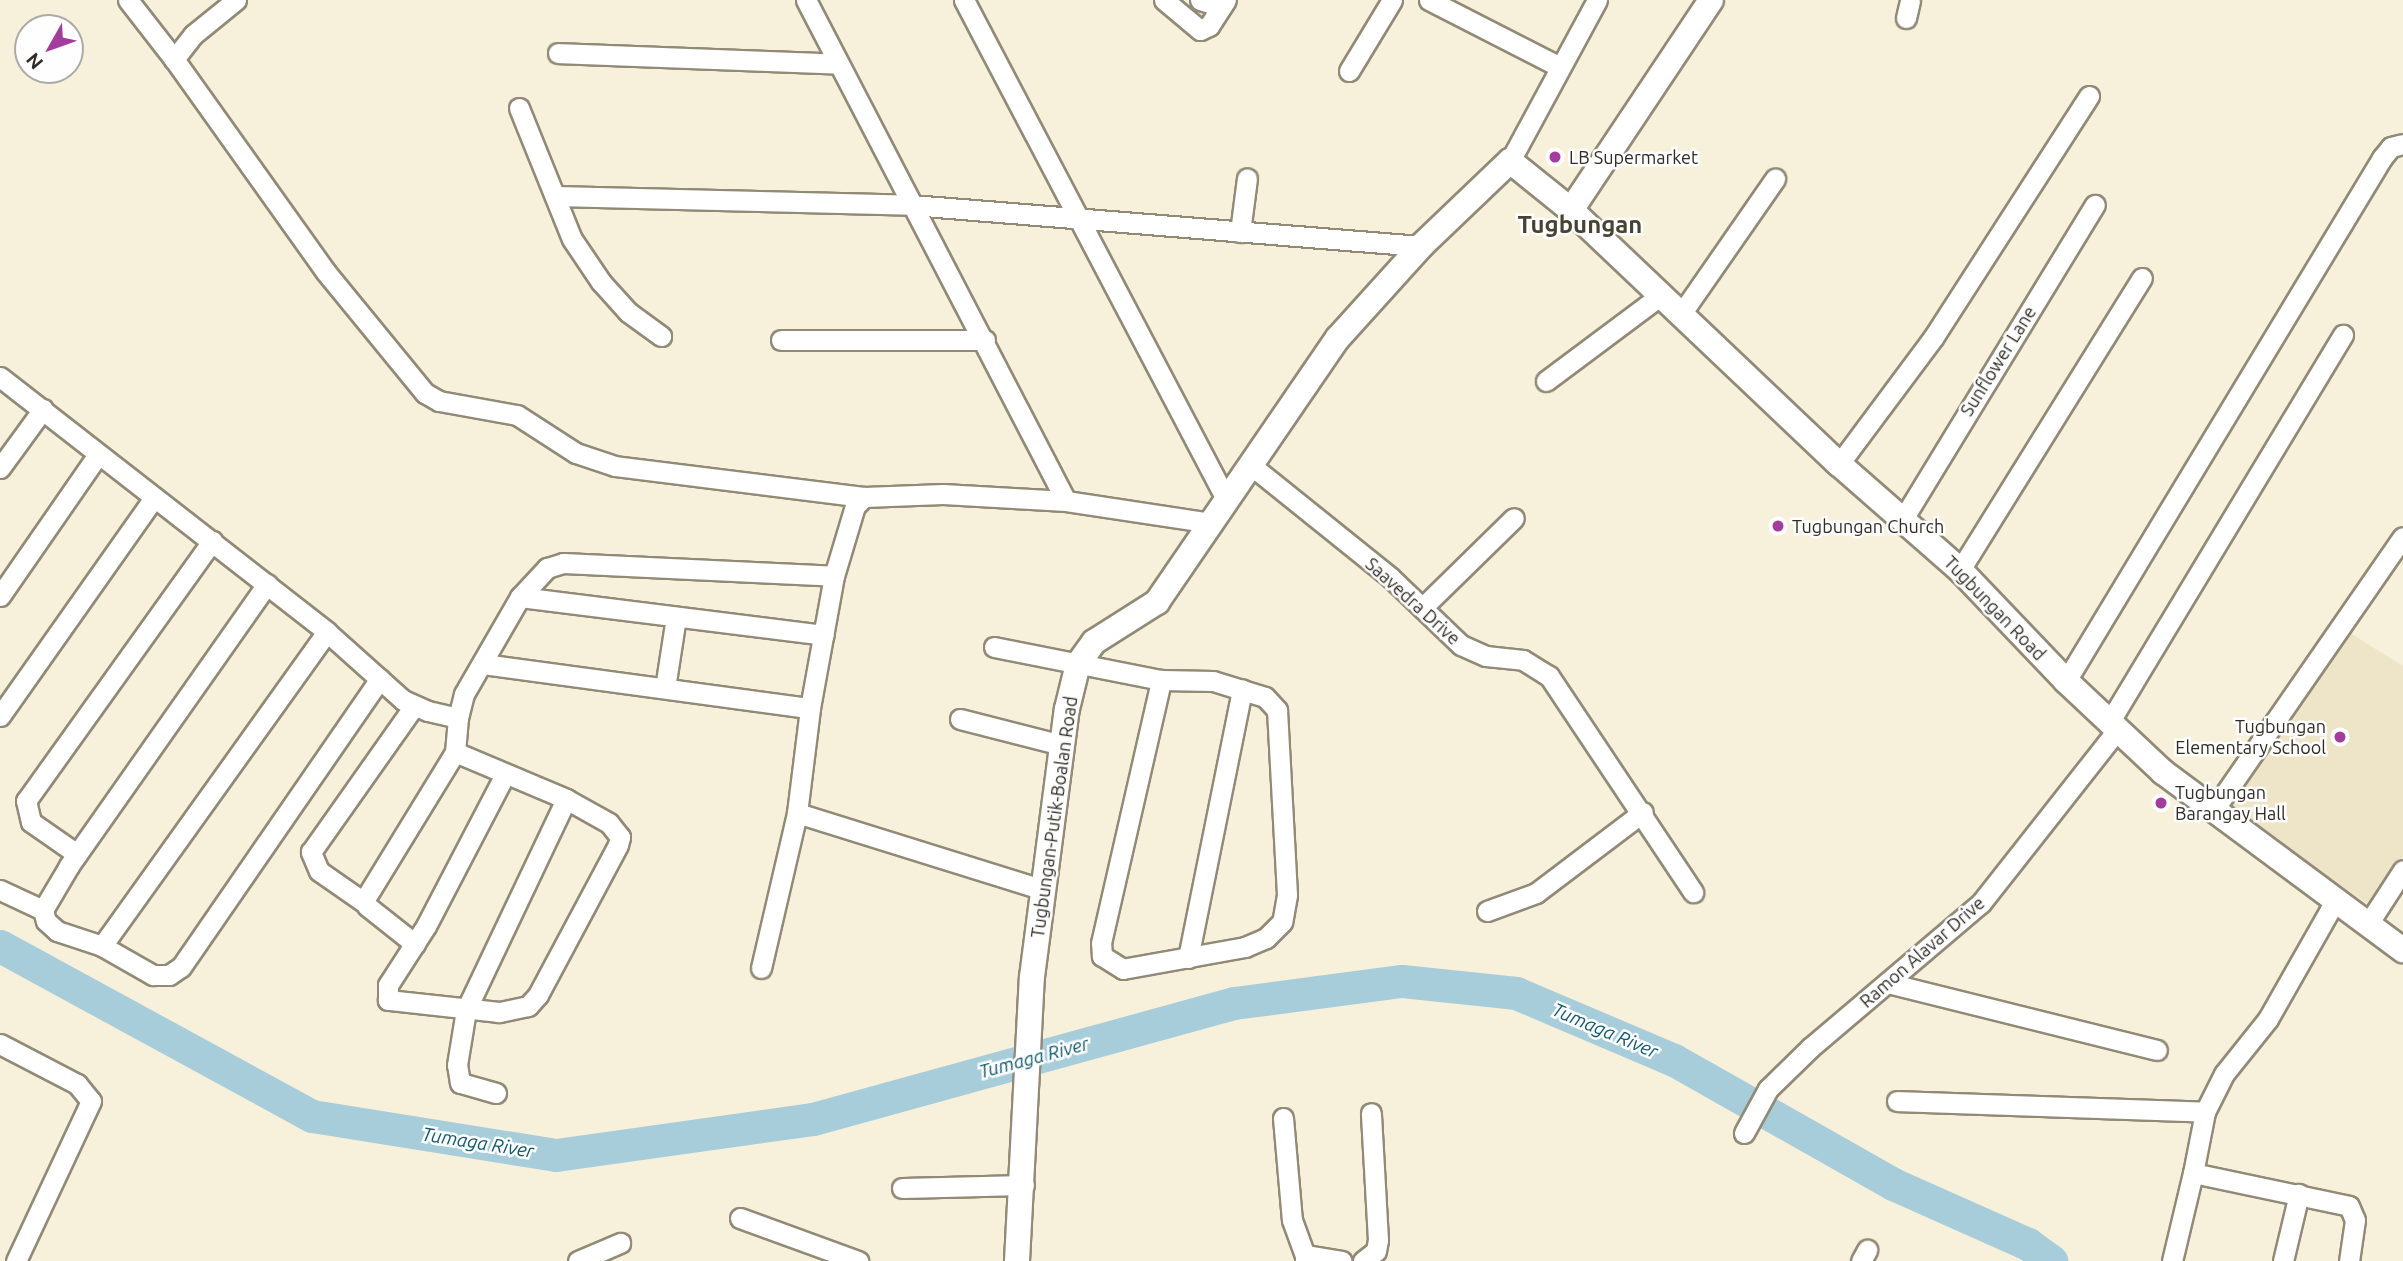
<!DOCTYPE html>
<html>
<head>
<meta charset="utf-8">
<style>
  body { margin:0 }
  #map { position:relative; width:2403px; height:1261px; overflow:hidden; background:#f7f1db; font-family:Ubuntu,sans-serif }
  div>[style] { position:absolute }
  .built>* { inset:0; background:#eee5c9 }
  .river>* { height:33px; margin:-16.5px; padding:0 16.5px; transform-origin:16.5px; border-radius:16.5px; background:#a7cddb }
  .roads { filter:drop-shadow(2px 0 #918a77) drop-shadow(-2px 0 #918a77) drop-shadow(0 2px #918a77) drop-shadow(0 -2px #918a77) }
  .minor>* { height:19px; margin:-9.5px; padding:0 9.5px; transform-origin:9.5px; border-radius:9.5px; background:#fff }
  .major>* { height:24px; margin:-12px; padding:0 12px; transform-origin:12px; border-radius:12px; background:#fff }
  .dots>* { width:19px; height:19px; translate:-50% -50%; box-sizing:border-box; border:4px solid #fefefe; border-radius:50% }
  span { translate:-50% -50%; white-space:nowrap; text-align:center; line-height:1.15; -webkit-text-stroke:5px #fefefe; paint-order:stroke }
  .poi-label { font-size:18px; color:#2f2c24 }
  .left { translate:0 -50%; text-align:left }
  .right { translate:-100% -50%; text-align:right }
  .street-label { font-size:18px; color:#2f2c24 }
  .water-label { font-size:19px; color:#0f5a6e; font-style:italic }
  .district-label { font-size:24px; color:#484231; font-weight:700 }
  .north { position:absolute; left:14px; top:14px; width:70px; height:70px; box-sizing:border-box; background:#fefefe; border:2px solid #abaaa7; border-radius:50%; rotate:230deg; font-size:19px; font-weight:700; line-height:28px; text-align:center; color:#2f2c24 }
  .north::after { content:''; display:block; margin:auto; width:24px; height:32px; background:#a43c9f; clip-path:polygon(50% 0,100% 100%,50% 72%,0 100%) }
</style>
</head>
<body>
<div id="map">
  <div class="built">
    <i style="clip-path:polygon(2350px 633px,2403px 666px,2403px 856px,2371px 906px,2226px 808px)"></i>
  </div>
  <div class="river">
    <i style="left:0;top:946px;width:355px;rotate:28.6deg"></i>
    <i style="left:312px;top:1116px;width:247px;rotate:9.1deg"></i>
    <i style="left:556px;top:1155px;width:260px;rotate:-8deg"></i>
    <i style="left:813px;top:1119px;width:437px;rotate:-15.4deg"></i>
    <i style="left:1234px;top:1003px;width:169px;rotate:-7.5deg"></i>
    <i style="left:1402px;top:981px;width:115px;rotate:6deg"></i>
    <i style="left:1516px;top:993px;width:172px;rotate:23deg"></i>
    <i style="left:1674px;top:1060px;width:252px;rotate:29.5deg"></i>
    <i style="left:1893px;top:1184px;width:148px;rotate:24deg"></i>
    <i style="left:2028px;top:1244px;width:29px;rotate:36deg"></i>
  </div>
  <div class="roads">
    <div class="minor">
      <i style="left:128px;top:0;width:75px;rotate:52.1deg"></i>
      <i style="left:236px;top:0;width:55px;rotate:140.9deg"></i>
      <i style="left:193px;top:35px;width:31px;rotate:128deg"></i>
      <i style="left:174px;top:59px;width:260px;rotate:54.5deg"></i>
      <i style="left:325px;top:271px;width:158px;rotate:50.7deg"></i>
      <i style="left:425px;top:393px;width:16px;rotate:30deg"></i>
      <i style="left:439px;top:401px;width:79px;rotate:10.2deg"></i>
      <i style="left:517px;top:415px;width:70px;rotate:32.8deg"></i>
      <i style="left:576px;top:453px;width:41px;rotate:18.4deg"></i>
      <i style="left:615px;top:466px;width:251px;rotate:7.1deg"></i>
      <i style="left:806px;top:0;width:564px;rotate:62.57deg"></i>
      <i style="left:964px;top:0;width:566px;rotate:62.3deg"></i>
      <i style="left:1164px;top:0;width:47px;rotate:39.8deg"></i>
      <i style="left:1200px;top:30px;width:10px;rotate:-24deg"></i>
      <i style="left:1209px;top:26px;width:31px;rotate:-57deg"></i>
      <i style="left:1200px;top:0;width:22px;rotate:18deg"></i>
      <i style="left:1429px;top:0;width:145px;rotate:27.1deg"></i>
      <i style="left:1906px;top:18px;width:18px;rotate:-77deg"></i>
      <i style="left:558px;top:53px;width:280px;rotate:2.2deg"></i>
      <i style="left:1349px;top:71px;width:83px;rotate:-58.8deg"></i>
      <i style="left:519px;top:108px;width:141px;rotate:68deg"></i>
      <i style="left:572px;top:239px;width:52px;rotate:56deg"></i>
      <i style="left:601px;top:282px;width:40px;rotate:48deg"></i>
      <i style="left:628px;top:312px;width:41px;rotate:36deg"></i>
      <i style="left:1510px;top:161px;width:183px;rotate:-61.6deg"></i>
      <i style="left:555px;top:196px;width:357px;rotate:1.4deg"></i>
      <i style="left:912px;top:205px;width:511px;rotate:4.61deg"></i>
      <i style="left:1240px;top:232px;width:54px;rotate:-82.6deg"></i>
      <i style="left:1681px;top:314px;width:165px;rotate:-55.2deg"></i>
      <i style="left:781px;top:340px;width:204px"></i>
      <i style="left:0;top:377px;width:415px;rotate:37.9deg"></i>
      <i style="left:327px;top:632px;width:102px;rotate:41.8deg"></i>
      <i style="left:403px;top:700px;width:27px;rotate:24deg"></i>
      <i style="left:428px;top:711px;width:31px;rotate:13deg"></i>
      <i style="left:458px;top:718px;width:25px;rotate:-76deg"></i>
      <i style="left:464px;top:694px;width:112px;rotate:-60deg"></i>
      <i style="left:520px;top:597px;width:40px;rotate:-47deg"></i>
      <i style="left:547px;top:568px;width:17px;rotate:-17deg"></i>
      <i style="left:563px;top:563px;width:271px;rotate:2.7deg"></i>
      <i style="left:1546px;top:381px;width:144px;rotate:-36.8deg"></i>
      <i style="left:1839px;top:464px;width:157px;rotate:-53.3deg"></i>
      <i style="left:1933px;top:338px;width:288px;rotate:-57.2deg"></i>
      <i style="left:1252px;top:466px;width:177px;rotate:38.8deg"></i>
      <i style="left:1390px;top:577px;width:98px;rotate:43.8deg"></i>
      <i style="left:1461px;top:645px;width:27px;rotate:24deg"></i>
      <i style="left:1486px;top:656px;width:37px;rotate:6deg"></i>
      <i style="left:1523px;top:660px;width:31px;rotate:32deg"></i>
      <i style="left:1549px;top:676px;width:260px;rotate:56.3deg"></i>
      <i style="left:0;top:468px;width:73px;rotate:-53.9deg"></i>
      <i style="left:1903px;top:519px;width:368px;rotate:-58.6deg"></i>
      <i style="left:1960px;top:570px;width:344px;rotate:-58.1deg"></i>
      <i style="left:267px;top:584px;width:345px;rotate:125.1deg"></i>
      <i style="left:69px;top:866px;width:51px;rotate:120.6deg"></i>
      <i style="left:43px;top:910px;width:11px;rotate:75deg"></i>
      <i style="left:46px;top:921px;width:15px;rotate:42deg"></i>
      <i style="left:57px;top:931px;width:47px;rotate:18.4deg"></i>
      <i style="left:102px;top:946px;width:59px;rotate:29.6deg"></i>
      <i style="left:153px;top:975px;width:16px"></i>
      <i style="left:169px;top:975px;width:14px;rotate:-34deg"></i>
      <i style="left:181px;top:967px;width:350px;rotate:-55.4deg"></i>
      <i style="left:0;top:596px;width:170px;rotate:-55.3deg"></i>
      <i style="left:520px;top:597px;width:306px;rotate:7.1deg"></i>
      <i style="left:1423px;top:607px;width:127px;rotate:-44.4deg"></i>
      <i style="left:994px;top:647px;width:170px;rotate:11.2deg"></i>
      <i style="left:1161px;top:680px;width:52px;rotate:1.1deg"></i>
      <i style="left:1213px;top:681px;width:54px;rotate:17.1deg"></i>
      <i style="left:1265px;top:697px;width:18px;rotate:47deg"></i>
      <i style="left:1277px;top:710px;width:185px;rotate:86.9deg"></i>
      <i style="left:1287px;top:895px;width:27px;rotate:100deg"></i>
      <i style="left:1282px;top:922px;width:23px;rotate:135deg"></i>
      <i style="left:1266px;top:938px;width:23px;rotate:157deg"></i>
      <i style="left:1245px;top:947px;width:124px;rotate:169.8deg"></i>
      <i style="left:1123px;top:969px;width:25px;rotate:-148deg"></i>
      <i style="left:1102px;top:956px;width:13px;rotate:-94deg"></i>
      <i style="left:1101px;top:943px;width:270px;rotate:-77.1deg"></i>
      <i style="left:483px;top:664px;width:330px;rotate:7.7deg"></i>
      <i style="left:2066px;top:681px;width:611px;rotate:-58.86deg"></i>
      <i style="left:2382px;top:158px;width:14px;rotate:-51deg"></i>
      <i style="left:2391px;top:147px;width:12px;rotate:-14deg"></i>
      <i style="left:665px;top:688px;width:72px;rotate:-81.2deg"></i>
      <i style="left:0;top:716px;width:266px;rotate:-54.8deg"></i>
      <i style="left:458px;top:718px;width:34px;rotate:95deg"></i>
      <i style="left:455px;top:752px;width:121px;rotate:22.9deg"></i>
      <i style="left:566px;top:799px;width:49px;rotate:29.2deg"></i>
      <i style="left:609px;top:823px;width:18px;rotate:52deg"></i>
      <i style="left:620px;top:837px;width:8px;rotate:104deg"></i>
      <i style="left:618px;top:845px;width:170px;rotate:118.1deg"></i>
      <i style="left:538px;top:995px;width:15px;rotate:132deg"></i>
      <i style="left:528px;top:1006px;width:30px;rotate:168deg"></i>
      <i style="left:499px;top:1012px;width:112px;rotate:-173.8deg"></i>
      <i style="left:388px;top:1000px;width:15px;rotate:-90deg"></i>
      <i style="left:388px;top:985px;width:70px;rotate:-57.2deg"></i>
      <i style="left:426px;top:926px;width:171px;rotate:-62.5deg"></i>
      <i style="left:960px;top:719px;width:105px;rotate:14.3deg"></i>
      <i style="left:2110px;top:721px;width:451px;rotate:-58.9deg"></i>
      <i style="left:2213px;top:811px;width:333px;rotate:-55.3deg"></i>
      <i style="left:797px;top:813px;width:106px;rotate:-82.9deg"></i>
      <i style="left:810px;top:708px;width:134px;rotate:-79.7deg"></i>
      <i style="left:834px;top:576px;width:73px;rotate:-73.3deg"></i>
      <i style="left:855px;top:506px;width:13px;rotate:-45deg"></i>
      <i style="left:864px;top:497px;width:79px;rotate:-2.2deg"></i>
      <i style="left:943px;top:494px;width:123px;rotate:3.3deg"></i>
      <i style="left:1066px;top:501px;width:148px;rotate:8.6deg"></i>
      <i style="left:77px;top:854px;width:56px;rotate:-145.2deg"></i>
      <i style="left:31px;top:822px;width:22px;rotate:-103deg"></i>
      <i style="left:26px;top:801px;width:320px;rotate:-54.4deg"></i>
      <i style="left:0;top:890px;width:47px;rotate:24.9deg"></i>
      <i style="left:2335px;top:901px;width:136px;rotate:119.6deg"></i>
      <i style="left:2268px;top:1019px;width:70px;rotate:128.7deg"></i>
      <i style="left:2224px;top:1074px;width:42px;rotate:116.6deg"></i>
      <i style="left:2205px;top:1112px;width:62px;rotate:101.1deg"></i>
      <i style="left:2193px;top:1173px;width:159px;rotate:11.9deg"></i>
      <i style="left:2349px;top:1206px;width:15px;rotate:67deg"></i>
      <i style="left:2355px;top:1220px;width:41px;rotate:98.3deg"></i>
      <i style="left:365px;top:903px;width:56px;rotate:-145.2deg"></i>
      <i style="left:319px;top:871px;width:21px;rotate:-113deg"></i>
      <i style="left:311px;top:852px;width:179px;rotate:-54.8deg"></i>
      <i style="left:1487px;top:911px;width:52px;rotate:-20.2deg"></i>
      <i style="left:1536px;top:893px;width:134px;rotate:-37.1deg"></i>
      <i style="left:2368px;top:924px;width:64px;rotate:-57.1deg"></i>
      <i style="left:415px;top:944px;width:61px;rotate:-141.6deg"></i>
      <i style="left:367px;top:906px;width:7px;rotate:-106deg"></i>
      <i style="left:365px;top:899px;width:172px;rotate:-58.5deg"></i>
      <i style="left:102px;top:946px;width:386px;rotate:-54.4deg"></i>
      <i style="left:1188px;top:958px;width:274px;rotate:-78.6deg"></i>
      <i style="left:761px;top:968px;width:159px;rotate:-76.9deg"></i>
      <i style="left:797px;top:813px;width:259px;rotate:17.3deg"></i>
      <i style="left:1888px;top:983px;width:277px;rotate:14deg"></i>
      <i style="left:0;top:1044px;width:87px;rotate:27.5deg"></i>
      <i style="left:77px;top:1084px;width:22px;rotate:51deg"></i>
      <i style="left:91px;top:1101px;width:177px;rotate:115.1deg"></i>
      <i style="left:496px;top:1093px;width:37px;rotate:-164deg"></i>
      <i style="left:460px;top:1083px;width:18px;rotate:-99deg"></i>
      <i style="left:457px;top:1065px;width:56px;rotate:-80.7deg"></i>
      <i style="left:466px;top:1010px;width:233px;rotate:-64.6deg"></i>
      <i style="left:1897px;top:1101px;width:308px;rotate:2deg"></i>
      <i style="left:1283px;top:1118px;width:102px;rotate:85deg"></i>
      <i style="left:1292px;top:1220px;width:37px;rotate:70deg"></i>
      <i style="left:1744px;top:1133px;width:50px;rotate:-61.4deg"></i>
      <i style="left:1768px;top:1089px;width:60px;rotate:-44.3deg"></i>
      <i style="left:1811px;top:1047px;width:223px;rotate:-40.3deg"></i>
      <i style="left:1981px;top:903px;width:221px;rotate:-51.8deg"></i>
      <i style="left:902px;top:1188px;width:122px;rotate:-1.4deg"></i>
      <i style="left:740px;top:1218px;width:126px;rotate:20deg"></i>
      <i style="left:578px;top:1261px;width:46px;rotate:-23.2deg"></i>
      <i style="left:1305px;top:1261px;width:6px;rotate:-90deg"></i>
      <i style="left:1305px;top:1255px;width:37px;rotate:9deg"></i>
      <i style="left:1363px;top:1261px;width:16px;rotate:-38deg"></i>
      <i style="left:1376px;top:1251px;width:11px;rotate:-80deg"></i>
      <i style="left:1378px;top:1240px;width:127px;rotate:-93.2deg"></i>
      <i style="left:1861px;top:1261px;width:13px;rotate:-61deg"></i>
      <i style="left:2172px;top:1261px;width:90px;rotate:-76.6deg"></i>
      <i style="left:2283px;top:1261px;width:69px;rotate:-76.6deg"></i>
    </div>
    <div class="major">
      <i style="left:1571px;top:210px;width:252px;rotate:-56.3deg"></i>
      <i style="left:1017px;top:1261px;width:284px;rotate:-87deg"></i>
      <i style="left:1032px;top:977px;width:270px;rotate:-82.6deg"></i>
      <i style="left:1067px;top:709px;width:46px;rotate:-76.3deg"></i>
      <i style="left:1078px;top:664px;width:27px;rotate:-54deg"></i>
      <i style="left:1094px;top:642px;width:75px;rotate:-32.4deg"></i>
      <i style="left:1157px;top:602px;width:320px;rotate:-55.6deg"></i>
      <i style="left:1338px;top:338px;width:124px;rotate:-47.9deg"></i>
      <i style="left:1421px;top:246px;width:123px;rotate:-43.7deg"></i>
      <i style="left:1510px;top:161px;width:78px;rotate:38.8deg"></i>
      <i style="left:1571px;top:210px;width:369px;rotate:43.5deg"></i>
      <i style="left:1839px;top:464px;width:161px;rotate:41.2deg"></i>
      <i style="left:1960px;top:570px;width:153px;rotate:46.3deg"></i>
      <i style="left:2066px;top:681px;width:133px;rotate:43.2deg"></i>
      <i style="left:2163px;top:772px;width:299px;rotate:36.6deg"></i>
    </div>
  </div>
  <div class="dots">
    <i style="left:1555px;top:157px;background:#a43c9f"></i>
    <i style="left:1778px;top:526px;background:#a43c9f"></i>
    <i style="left:2340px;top:737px;background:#a43c9f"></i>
    <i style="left:2161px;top:803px;background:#a43c9f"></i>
  </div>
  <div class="poi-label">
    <span class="left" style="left:1569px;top:157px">LB Supermarket</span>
    <span class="left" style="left:1792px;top:526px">Tugbungan Church</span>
    <span class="right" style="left:2326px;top:737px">Tugbungan<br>Elementary School</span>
    <span class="left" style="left:2175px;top:803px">Tugbungan<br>Barangay Hall</span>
  </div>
  <div class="street-label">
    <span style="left:1998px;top:361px;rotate:-58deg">Sunflower Lane</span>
    <span style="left:1413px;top:601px;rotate:42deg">Saavedra Drive</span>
    <span style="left:1995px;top:608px;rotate:46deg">Tugbungan Road</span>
    <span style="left:1054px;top:817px;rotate:-82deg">Tugbungan-Putik-Boalan Road</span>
    <span style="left:1922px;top:952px;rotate:-41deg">Ramon Alavar Drive</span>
  </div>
  <div class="water-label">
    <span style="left:1605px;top:1031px;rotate:23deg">Tumaga River</span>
    <span style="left:1034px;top:1058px;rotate:-15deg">Tumaga River</span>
    <span style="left:478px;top:1143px;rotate:9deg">Tumaga River</span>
  </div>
  <div class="district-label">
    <span style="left:1580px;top:225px">Tugbungan</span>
  </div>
  <div class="north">N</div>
</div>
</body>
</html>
